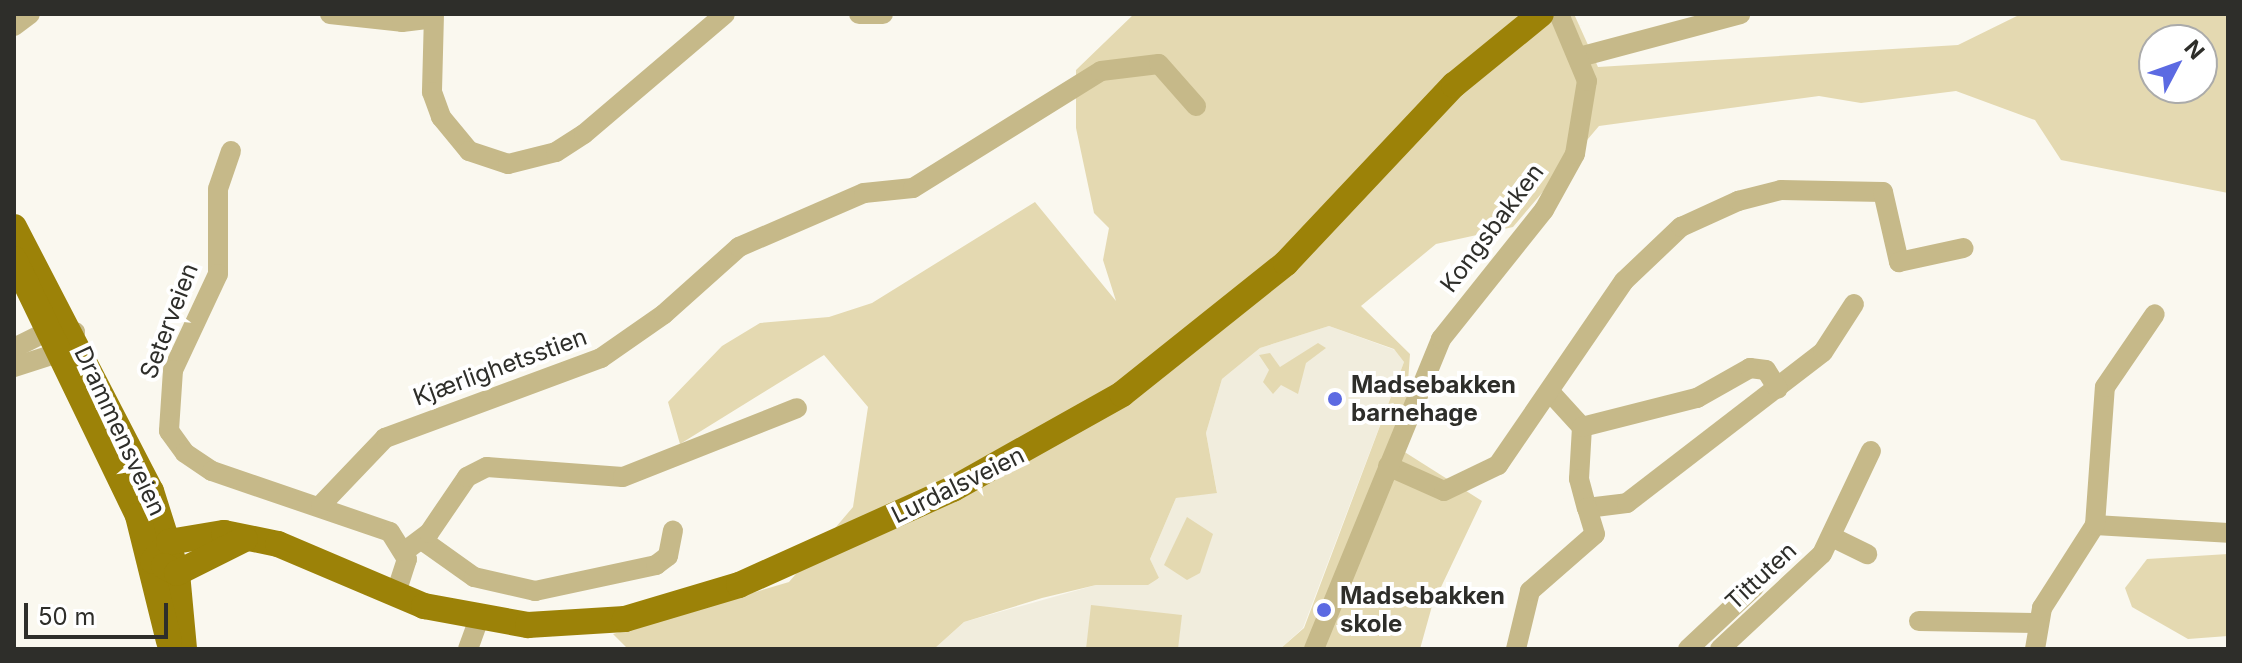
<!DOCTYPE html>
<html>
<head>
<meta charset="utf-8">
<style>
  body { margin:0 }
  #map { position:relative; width:2242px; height:663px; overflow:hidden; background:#faf8ef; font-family:Inter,sans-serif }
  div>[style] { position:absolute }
  .built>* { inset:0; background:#f1eddd }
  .green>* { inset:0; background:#e4d9b1 }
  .minor>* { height:20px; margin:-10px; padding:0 10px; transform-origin:10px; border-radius:10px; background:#c6b989 }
  .major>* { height:26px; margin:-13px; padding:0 13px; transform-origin:13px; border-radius:13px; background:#9c8208 }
  .dots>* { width:22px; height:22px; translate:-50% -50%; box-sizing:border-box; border:4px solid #fff; border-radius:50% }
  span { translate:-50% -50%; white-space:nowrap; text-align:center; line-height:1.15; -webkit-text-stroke:8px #fff; paint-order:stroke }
  .street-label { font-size:24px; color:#2e2e2a }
  .poi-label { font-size:24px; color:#2e2e2a; font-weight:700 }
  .left { translate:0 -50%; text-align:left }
  .frame { position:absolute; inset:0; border:16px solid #2e2e2a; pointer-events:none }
  .north { position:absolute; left:2138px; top:24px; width:80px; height:80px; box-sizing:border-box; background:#fff; border:2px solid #ababaa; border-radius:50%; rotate:49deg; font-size:22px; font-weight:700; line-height:32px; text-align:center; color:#2e2e2a }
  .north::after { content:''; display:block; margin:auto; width:28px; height:36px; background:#5c6ae2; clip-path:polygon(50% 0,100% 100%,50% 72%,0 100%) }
  .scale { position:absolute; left:24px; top:603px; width:144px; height:36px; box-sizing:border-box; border:4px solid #2e2e2a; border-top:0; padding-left:10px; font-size:24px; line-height:28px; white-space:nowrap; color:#2e2e2a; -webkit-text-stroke:6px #fff; paint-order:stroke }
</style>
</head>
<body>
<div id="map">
  <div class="built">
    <i style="clip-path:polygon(1329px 326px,1395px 350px,1404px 362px,1303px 628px,1280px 649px,934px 649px,964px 622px,1096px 585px,1159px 579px,1150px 559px,1176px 498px,1217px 492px,1206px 433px,1222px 379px,1260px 348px)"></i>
  </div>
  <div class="green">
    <i style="clip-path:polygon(evenodd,1134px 14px,1574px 14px,1598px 67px,1958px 45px,2021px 14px,2228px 14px,2228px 193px,2061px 160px,2035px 120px,1956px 91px,1861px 103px,1819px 96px,1599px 126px,1513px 227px,1436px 244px,1361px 306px,1410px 354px,1403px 451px,1482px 501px,1432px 606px,1420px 649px,1280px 649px,1304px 628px,1404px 362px,1394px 349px,1329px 326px,1260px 348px,1222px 379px,1206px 433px,1217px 493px,1176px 498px,1150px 559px,1159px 578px,1148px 585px,1096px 585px,1042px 598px,964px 622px,934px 649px,628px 649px,613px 634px,789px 582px,853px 507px,868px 407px,824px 355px,680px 444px,668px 402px,722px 346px,760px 323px,829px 317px,872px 303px,1035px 202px,1116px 301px,1103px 260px,1109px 228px,1094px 213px,1076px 128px,1076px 70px,1134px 14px,2154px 40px,2202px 40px,2202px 88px,2154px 88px,2154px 40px)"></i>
    <i style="clip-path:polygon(1318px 343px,1326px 348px,1306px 363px,1298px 394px,1281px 385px,1273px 394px,1263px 382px,1269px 370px,1259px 355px,1270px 353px,1280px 367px)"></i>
    <i style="clip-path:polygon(1187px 517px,1213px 534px,1200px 573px,1187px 580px,1164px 565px)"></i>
    <i style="clip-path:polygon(2228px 554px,2228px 636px,2188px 639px,2132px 607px,2125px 588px,2147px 559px)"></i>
    <i style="clip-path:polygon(1091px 605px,1182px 615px,1178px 649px,1086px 649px)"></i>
  </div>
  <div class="minor">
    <i style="left:330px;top:14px;width:72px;rotate:6.3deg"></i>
    <i style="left:402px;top:22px;width:31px;rotate:-7deg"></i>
    <i style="left:434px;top:14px;width:78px;rotate:91.5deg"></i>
    <i style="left:432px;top:92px;width:27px;rotate:70deg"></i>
    <i style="left:441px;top:117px;width:44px;rotate:50.5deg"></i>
    <i style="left:469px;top:151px;width:41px;rotate:18.4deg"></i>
    <i style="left:508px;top:164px;width:49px;rotate:-14deg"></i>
    <i style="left:556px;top:152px;width:33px;rotate:-33deg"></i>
    <i style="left:584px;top:134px;width:185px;rotate:-40.4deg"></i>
    <i style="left:859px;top:14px;width:24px"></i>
    <i style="left:14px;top:26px;width:20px;rotate:-37deg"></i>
    <i style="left:1583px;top:56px;width:163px;rotate:-14.9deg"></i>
    <i style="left:231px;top:151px;width:40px;rotate:108.9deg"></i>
    <i style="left:218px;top:189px;width:85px;rotate:90deg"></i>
    <i style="left:218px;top:274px;width:106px;rotate:115.1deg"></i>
    <i style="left:173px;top:370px;width:61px;rotate:93.8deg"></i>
    <i style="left:169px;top:431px;width:27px;rotate:54deg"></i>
    <i style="left:185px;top:453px;width:32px;rotate:34deg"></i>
    <i style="left:212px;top:471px;width:188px;rotate:18.9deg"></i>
    <i style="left:390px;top:532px;width:32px;rotate:58deg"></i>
    <i style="left:407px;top:559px;width:39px;rotate:108deg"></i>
    <i style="left:14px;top:348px;width:40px;rotate:-26.6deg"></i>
    <i style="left:50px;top:330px;width:25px;rotate:5deg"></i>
    <i style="left:75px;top:332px;width:24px;rotate:125deg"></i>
    <i style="left:61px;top:352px;width:49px;rotate:162.3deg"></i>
    <i style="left:1550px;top:392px;width:47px;rotate:47.6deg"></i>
    <i style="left:1582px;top:427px;width:52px;rotate:93.3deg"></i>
    <i style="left:1579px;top:479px;width:30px;rotate:75deg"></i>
    <i style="left:1587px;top:508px;width:40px;rotate:-7.1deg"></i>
    <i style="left:1627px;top:503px;width:247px;rotate:-37.6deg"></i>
    <i style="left:1823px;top:352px;width:57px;rotate:-57.1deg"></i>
    <i style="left:1582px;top:427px;width:119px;rotate:-14.2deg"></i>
    <i style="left:1697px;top:398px;width:61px;rotate:-29.5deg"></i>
    <i style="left:1750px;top:368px;width:16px;rotate:7deg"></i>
    <i style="left:1766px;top:370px;width:22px;rotate:58deg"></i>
    <i style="left:1388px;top:466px;width:61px;rotate:24.1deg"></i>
    <i style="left:1444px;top:491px;width:60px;rotate:-25.7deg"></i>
    <i style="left:1498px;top:465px;width:223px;rotate:-55.6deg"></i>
    <i style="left:1624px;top:281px;width:79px;rotate:-43.5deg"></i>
    <i style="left:1681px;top:227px;width:63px;rotate:-24.5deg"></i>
    <i style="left:1738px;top:201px;width:44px;rotate:-14.3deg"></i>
    <i style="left:1781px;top:190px;width:102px;rotate:1.1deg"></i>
    <i style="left:1883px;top:192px;width:72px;rotate:77.1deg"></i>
    <i style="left:1899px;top:262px;width:66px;rotate:-12.2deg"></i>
    <i style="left:321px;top:505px;width:93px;rotate:-46.3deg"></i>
    <i style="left:385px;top:438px;width:230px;rotate:-20.3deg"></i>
    <i style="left:601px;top:358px;width:77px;rotate:-34.9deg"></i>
    <i style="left:664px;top:314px;width:101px;rotate:-41.8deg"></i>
    <i style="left:739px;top:247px;width:136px;rotate:-23.4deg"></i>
    <i style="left:864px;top:193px;width:49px;rotate:-5.8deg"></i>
    <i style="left:913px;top:188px;width:221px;rotate:-31.9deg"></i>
    <i style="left:1101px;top:71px;width:58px;rotate:-6.9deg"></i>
    <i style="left:1159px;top:64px;width:56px;rotate:48.6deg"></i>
    <i style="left:2095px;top:525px;width:133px;rotate:3.4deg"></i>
    <i style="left:1834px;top:538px;width:37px;rotate:26deg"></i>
    <i style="left:422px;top:540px;width:64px;rotate:35.4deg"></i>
    <i style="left:474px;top:577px;width:63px;rotate:12.9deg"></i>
    <i style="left:535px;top:591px;width:124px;rotate:-12.1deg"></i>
    <i style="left:656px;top:565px;width:15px;rotate:-37deg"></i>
    <i style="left:668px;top:556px;width:26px;rotate:-79deg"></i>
    <i style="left:405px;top:551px;width:30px;rotate:-37deg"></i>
    <i style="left:429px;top:533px;width:68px;rotate:-55.8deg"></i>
    <i style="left:467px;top:477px;width:22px;rotate:-27deg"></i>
    <i style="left:487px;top:467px;width:136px;rotate:4.2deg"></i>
    <i style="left:623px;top:477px;width:187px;rotate:-21.6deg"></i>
    <i style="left:1919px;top:621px;width:118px;rotate:1deg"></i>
    <i style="left:468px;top:649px;width:32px;rotate:-70deg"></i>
    <i style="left:1314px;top:649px;width:335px;rotate:-67.7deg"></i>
    <i style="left:1441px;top:339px;width:165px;rotate:-51.4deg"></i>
    <i style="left:1544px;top:210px;width:64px;rotate:-61deg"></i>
    <i style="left:1575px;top:154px;width:74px;rotate:-80.7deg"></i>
    <i style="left:1587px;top:81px;width:73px;rotate:-112.7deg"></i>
    <i style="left:1516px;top:649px;width:60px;rotate:-76.4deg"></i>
    <i style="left:1530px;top:591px;width:86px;rotate:-41.2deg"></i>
    <i style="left:1595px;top:534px;width:27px;rotate:-107deg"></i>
    <i style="left:1688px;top:649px;width:91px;rotate:-43.2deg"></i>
    <i style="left:1720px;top:649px;width:139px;rotate:-43deg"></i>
    <i style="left:1822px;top:554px;width:114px;rotate:-64.6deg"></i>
    <i style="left:2035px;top:649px;width:42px;rotate:-80.3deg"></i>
    <i style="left:2042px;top:608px;width:98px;rotate:-57.4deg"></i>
    <i style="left:2095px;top:525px;width:138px;rotate:-85.9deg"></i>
    <i style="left:2105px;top:387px;width:88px;rotate:-55.6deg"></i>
  </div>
  <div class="major">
    <i style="left:14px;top:227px;width:297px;rotate:62.6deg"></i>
    <i style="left:151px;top:491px;width:86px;rotate:72.4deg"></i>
    <i style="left:177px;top:573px;width:76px;rotate:84.7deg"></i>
    <i style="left:14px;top:259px;width:285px;rotate:64.2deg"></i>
    <i style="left:138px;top:516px;width:129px;rotate:76.1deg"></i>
    <i style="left:153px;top:561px;width:25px;rotate:-50deg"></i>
    <i style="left:169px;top:542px;width:56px;rotate:-9.3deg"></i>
    <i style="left:224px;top:533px;width:55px;rotate:11.5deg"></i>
    <i style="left:278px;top:544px;width:159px;rotate:23deg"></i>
    <i style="left:424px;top:606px;width:106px;rotate:10.4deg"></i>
    <i style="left:528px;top:625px;width:97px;rotate:-3.5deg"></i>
    <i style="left:625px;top:619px;width:119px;rotate:-16.6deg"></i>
    <i style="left:739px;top:585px;width:235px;rotate:-24.2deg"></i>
    <i style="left:953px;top:489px;width:194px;rotate:-29.3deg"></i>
    <i style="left:1122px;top:394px;width:210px;rotate:-38.6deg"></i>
    <i style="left:1286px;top:263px;width:245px;rotate:-46.7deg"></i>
    <i style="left:1454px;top:85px;width:112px;rotate:-39.2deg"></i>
    <i style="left:164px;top:566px;width:15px;rotate:28deg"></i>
    <i style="left:177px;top:573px;width:76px;rotate:-26.6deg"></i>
  </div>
  <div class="dots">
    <i style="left:1335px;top:399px;background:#5c6ae2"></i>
    <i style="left:1324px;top:610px;background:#5c6ae2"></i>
  </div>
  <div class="street-label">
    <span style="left:1492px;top:228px;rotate:-53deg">Kongsbakken</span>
    <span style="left:169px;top:321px;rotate:-69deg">Seterveien</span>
    <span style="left:500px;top:367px;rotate:-20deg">Kjærlighetsstien</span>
    <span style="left:120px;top:431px;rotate:65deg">Drammensveien</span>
    <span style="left:958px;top:485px;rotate:-26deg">Lurdalsveien</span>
    <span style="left:1761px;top:576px;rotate:-43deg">Tittuten</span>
  </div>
  <div class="poi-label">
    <span class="left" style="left:1351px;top:399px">Madsebakken<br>barnehage</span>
    <span class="left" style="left:1340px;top:610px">Madsebakken<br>skole</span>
  </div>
  <div class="frame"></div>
  <div class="north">N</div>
  <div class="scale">50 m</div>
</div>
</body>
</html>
